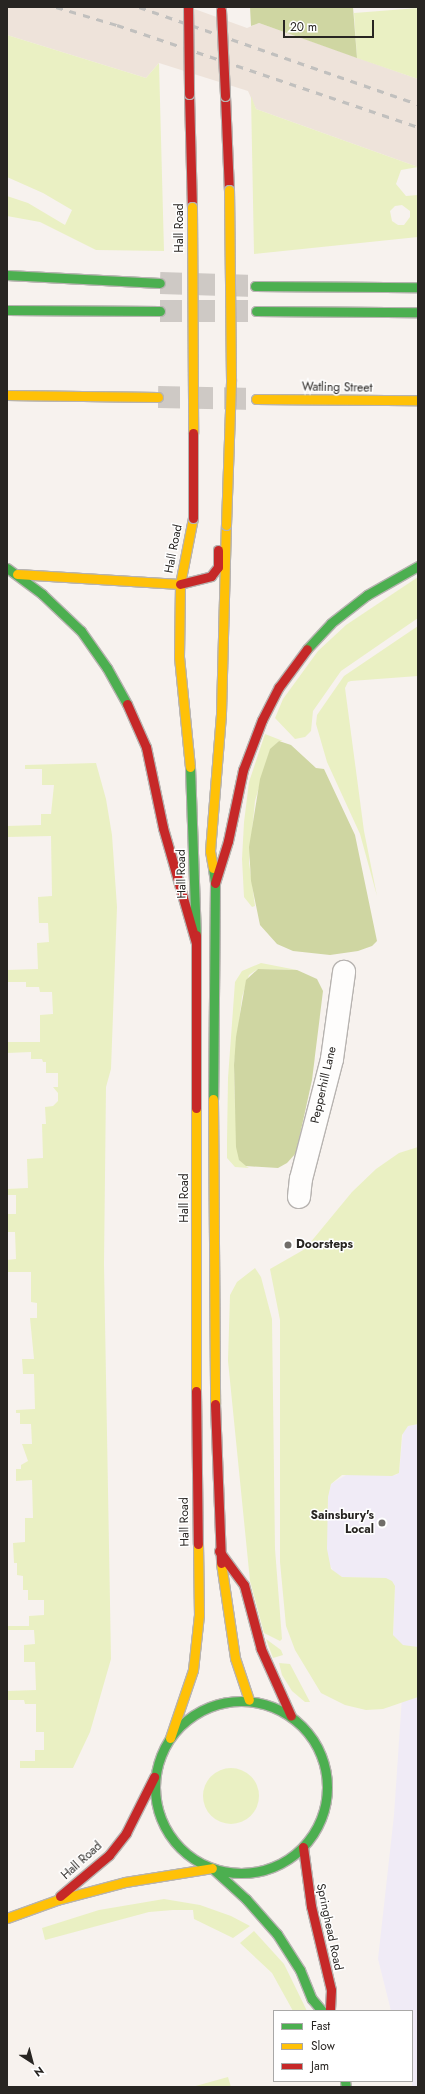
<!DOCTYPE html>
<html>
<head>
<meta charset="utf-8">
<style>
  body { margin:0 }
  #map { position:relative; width:425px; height:2094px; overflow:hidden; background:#f7f2ee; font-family:Jost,sans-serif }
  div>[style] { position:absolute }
  .commercial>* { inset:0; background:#f0ebf6 }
  .built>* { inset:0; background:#eee3da }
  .green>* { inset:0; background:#eaf0c3 }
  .round { border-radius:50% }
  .forest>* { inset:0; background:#cfd6a2 }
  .highway-tunnel>* { height:22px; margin-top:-11px; transform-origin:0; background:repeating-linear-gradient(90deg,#cec9c5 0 22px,transparent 0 33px) }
  .roads { filter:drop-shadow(1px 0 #b7b3b0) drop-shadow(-1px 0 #b7b3b0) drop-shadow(0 1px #b7b3b0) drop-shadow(0 -1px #b7b3b0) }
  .street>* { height:22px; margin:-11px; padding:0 11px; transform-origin:11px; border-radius:11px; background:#fefdfc }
  .fast>* { height:9px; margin:-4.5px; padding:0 4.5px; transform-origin:4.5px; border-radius:4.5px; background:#4caf50 }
  .fast>.ring { margin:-4.5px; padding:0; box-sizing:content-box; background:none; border:9px solid #4caf50; border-radius:50% }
  .slow>* { height:9px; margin:-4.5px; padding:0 4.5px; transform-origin:4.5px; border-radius:4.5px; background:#ffc107 }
  .jam>* { height:9px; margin:-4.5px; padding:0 4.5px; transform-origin:4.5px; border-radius:4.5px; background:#c62828 }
  .rail>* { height:3px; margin-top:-1.5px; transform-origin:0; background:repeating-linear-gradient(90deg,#c1c0be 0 7px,transparent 0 14px) }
  .bridges { filter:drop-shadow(1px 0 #b7b3b0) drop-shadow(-1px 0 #b7b3b0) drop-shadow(0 1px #b7b3b0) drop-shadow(0 -1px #b7b3b0) }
  .slow-bridge>* { height:9px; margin:-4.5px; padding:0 4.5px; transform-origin:4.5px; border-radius:4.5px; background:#ffc107 }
  .jam-bridge>* { height:9px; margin:-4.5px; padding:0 4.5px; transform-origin:4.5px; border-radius:4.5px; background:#c62828 }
  .dots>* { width:11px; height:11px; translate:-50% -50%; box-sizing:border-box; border:2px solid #fff; border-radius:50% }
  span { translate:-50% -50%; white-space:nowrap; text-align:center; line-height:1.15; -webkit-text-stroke:3px #fff; paint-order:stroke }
  .street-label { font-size:12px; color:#282522 }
  .poi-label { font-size:12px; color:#282522; font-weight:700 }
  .left { translate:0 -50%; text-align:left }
  .right { translate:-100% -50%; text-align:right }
  .frame { position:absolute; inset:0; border:8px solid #282522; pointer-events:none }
  .legend { position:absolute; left:273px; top:2010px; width:140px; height:72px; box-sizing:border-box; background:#fff; border:1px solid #a9a8a7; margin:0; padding:5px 7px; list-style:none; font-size:12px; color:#282522 }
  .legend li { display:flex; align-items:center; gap:8px; height:20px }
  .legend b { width:20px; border:1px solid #a9a8a7 }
  .north { position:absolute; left:12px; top:2042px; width:40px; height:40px; -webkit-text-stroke:3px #fff; paint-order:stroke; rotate:144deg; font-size:11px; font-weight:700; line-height:16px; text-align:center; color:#282522 }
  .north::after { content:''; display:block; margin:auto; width:14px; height:18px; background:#282522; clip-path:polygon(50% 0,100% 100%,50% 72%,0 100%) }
  .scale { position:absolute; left:283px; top:20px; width:91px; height:18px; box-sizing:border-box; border:2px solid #282522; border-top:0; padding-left:5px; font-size:12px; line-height:14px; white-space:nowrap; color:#282522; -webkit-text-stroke:3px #fff; paint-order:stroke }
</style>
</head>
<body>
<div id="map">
  <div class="commercial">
    <i style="clip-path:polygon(418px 1424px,418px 2087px,412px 2087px,412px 2011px,391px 2011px,378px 1959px,394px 1815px,405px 1653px,393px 1635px,395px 1586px,370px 1578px,342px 1577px,334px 1572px,327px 1560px,326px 1540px,328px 1497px,331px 1484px,348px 1474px,396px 1475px,399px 1473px,403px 1432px,408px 1426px)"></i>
  </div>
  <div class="built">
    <i style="clip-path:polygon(7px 7px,189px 7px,247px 28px,259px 23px,418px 79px,418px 167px,256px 109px,248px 91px,159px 63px,146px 78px,7px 35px)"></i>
  </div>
  <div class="green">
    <i style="clip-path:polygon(418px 8px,418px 79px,357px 58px,354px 13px)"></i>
    <i style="clip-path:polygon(7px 35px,146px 78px,159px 63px,164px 251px,96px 250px,40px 222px,7px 216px,7px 196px,28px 203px,65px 225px,72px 210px,43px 193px,7px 177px)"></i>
    <i style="clip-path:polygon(evenodd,251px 96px,256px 109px,418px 167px,401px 170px,396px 184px,406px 196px,418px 195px,418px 237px,254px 254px,251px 96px,402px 205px,410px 211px,410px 217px,404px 225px,398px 225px,392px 221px,390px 211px,395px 206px,402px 205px)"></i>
    <i style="clip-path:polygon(418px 577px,418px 618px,341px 671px,313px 711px,311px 731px,305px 737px,295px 739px,275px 718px,283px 699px,318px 651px,346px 625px)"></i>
    <i style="clip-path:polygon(418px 626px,418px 676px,351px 681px,348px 682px,345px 688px,364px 831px,377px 896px,360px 834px,327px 762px,316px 724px,317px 715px,344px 676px)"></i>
    <i style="clip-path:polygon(265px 734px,283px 741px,279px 741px,270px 750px,255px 801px,249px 862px,255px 906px,252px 907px,244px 897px,242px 859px,244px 822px,249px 782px)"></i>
    <i style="clip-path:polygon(96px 763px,106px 799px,112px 835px,117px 907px,111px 1069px,106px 1087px,104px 1264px,111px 1659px,90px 1732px,73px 1768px,20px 1768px,20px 1761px,35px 1761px,35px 1750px,44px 1750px,44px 1732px,36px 1732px,36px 1704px,25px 1704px,24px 1700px,7px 1700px,7px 1691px,36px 1690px,35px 1662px,24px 1662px,24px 1645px,35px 1644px,34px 1630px,7px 1630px,7px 1626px,29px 1626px,29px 1616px,44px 1615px,44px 1600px,28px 1600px,28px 1590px,23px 1590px,23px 1576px,17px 1575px,17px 1563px,14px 1563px,13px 1543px,25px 1542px,25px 1518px,33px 1518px,32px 1480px,16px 1481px,16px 1469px,21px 1469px,21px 1465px,28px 1461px,22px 1444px,32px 1444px,31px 1424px,20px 1424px,20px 1413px,16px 1413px,16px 1410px,35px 1409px,34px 1374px,23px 1374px,22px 1359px,34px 1359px,30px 1318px,37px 1318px,37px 1303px,31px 1302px,31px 1272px,7px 1272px,7px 1260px,16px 1259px,15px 1232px,7px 1232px,7px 1214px,16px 1214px,16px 1195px,7px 1195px,7px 1189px,28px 1188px,27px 1159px,43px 1158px,42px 1124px,46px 1124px,45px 1107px,53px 1106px,58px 1101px,58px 1093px,53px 1087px,58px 1087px,58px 1073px,46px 1073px,46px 1062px,43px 1062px,42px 1059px,31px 1059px,31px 1052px,7px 1053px,7px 1042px,40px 1042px,40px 1015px,53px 1014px,52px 992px,40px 992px,39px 987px,26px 987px,26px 982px,7px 982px,7px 970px,38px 969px,37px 943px,49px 942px,48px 923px,39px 923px,38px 897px,52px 896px,51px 836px,7px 837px,7px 826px,41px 825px,41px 814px,51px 814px,54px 785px,42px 785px,42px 769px,25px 769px,25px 765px)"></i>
    <i style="clip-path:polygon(261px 963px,297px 970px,258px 969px,249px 975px,242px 997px,234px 1065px,235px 1108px,246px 1166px,249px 1168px,235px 1167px,227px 1158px,227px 1141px,228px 1078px,235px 982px,242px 971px)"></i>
    <i style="clip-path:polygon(418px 1147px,418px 1424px,408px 1426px,402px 1435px,399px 1473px,392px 1476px,342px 1475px,331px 1484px,328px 1497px,327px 1549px,331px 1569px,342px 1577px,386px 1578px,392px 1581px,395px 1586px,393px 1635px,403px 1645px,418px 1647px,418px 1697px,383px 1709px,366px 1710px,345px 1705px,321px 1693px,295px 1650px,286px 1626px,280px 1562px,280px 1320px,270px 1269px,305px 1249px,352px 1192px,376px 1169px,399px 1153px)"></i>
    <i style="clip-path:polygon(255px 1268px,261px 1277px,272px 1319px,275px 1549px,282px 1639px,280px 1641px,264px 1633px,250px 1581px,228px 1361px,230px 1295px,237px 1282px)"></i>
    <i style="clip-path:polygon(266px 1639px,281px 1650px,283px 1655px,273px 1658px)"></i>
    <i style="clip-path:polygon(279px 1663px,290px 1664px,310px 1702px,305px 1702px,292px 1691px,282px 1675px)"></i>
    <i class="round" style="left:203px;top:1768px;width:56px;height:56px"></i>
    <i style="clip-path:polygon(164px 1899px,200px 1905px,231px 1916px,250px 1926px,233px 1938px,194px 1919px,193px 1910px,173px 1910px,149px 1912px,45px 1940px,42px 1928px,99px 1910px)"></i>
    <i style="clip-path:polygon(254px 1931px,284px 1964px,307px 2011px,293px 2011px,272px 1973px,240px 1943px)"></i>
    <i style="clip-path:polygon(228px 2077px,231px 2087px,192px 2087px)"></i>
  </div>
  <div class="forest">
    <i style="clip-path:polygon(250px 7px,353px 7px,357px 58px,259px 23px,251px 26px)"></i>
    <i style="clip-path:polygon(279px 741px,291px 745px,316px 768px,324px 769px,355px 835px,377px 941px,372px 946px,358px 951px,330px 955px,293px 951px,277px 944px,260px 925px,251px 881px,249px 847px,260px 779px,270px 749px)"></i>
    <i style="clip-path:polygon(258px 969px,297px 970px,317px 979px,323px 991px,312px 1080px,296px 1153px,287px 1163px,278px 1168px,246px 1166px,239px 1160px,236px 1147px,234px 1065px,236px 1037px,246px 980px)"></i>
  </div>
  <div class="highway-tunnel">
    <i style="left:160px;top:283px;width:95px;rotate:1.8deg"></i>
    <i style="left:160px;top:311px;width:96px"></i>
    <i style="left:158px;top:397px;width:98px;rotate:1.2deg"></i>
  </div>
  <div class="roads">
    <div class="street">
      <i style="left:299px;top:1197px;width:18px;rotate:-84deg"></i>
      <i style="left:301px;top:1179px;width:124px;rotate:-75.5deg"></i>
      <i style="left:332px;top:1059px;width:88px;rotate:-82.1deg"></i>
    </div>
    <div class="fast">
      <i style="left:7px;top:275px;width:153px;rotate:3deg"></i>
      <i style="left:255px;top:286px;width:163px;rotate:0.4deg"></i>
      <i style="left:7px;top:310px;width:153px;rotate:0.4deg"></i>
      <i style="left:256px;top:311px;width:162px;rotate:0.4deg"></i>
      <i style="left:7px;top:568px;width:44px;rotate:36.6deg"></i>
      <i style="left:42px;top:594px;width:54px;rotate:43.5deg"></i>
      <i style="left:81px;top:631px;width:45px;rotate:54.9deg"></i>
      <i style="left:107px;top:668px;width:41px;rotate:60.9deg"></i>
      <i style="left:307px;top:649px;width:35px;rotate:-47deg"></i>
      <i style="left:331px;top:623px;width:46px;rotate:-37.9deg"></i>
      <i style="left:367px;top:595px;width:59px;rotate:-29.6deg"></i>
      <i style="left:190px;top:767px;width:168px;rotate:88deg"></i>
      <i style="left:213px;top:868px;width:15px;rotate:82deg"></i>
      <i style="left:215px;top:883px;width:216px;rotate:90.5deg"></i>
      <i class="ring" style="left:155px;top:1701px;width:163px;height:163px"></i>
      <i style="left:213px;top:1869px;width:45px;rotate:42.3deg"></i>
      <i style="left:246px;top:1899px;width:47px;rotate:48.5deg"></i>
      <i style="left:277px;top:1934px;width:43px;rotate:57.4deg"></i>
      <i style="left:300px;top:1970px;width:31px;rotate:68deg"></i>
      <i style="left:312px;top:1999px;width:16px;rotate:50deg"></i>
      <i style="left:345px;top:2081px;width:6px;rotate:81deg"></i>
    </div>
    <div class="slow">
      <i style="left:7px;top:395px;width:151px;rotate:0.8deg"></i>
      <i style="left:256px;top:399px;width:162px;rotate:0.4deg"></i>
      <i style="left:17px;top:574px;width:163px;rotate:3.5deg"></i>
      <i style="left:190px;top:767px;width:111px;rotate:-95.7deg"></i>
      <i style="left:179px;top:657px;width:73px;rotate:-89.2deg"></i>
      <i style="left:180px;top:584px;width:67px;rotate:-78.9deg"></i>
      <i style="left:213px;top:868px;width:17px;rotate:-100deg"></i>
      <i style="left:210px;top:851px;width:138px;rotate:-85.4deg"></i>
      <i style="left:221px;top:713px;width:188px;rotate:-88.5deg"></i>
      <i style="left:213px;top:1099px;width:305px;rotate:89.6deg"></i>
      <i style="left:196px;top:1108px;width:283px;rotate:90deg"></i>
      <i style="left:221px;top:1563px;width:96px;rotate:81.6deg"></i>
      <i style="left:235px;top:1658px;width:44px;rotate:71.6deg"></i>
      <i style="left:170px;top:1738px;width:72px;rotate:-71.3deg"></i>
      <i style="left:193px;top:1670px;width:55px;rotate:-83.8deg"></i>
      <i style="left:199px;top:1615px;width:71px;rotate:-90.8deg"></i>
      <i style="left:7px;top:1918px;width:53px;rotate:-19.8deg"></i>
      <i style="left:57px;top:1900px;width:70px;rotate:-14.8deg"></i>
      <i style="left:125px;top:1882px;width:88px;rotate:-9.1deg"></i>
    </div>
    <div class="jam">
      <i style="left:189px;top:94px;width:113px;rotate:88.5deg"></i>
      <i style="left:225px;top:96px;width:94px;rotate:87.6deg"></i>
      <i style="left:180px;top:584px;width:32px;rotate:-14deg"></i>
      <i style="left:211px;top:576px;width:11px;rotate:-52deg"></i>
      <i style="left:218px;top:567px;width:17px;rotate:-90deg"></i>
      <i style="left:127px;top:704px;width:47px;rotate:66.2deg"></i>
      <i style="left:146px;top:747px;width:83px;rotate:78.1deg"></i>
      <i style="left:163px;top:828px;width:120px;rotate:74deg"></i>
      <i style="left:215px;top:883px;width:44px;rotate:-72.8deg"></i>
      <i style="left:228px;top:841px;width:73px;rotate:-78.1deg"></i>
      <i style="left:243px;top:770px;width:53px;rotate:-69.2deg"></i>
      <i style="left:262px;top:720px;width:37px;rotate:-63deg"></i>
      <i style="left:279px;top:687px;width:47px;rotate:-53.6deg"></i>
      <i style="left:196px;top:935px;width:173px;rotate:90deg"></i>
      <i style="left:196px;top:1391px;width:153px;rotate:89.3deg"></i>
      <i style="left:215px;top:1404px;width:159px;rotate:87.8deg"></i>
      <i style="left:219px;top:1551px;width:42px;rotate:53.7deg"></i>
      <i style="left:244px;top:1585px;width:66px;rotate:75.1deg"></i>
      <i style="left:261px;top:1649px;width:73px;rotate:65.9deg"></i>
      <i style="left:303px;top:1847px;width:60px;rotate:82.3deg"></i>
      <i style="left:311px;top:1906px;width:86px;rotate:76.6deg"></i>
      <i style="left:331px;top:1990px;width:21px;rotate:93deg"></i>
      <i style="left:60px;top:1896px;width:64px;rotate:-39.9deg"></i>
      <i style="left:109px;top:1855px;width:28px;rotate:-52deg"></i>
      <i style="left:126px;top:1833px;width:63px;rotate:-63.4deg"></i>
    </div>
  </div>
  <div class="rail">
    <i style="left:56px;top:7px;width:64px;rotate:16.4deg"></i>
    <i style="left:117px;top:25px;width:318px;rotate:18.7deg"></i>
    <i style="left:139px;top:7px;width:295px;rotate:19.2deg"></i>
  </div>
  <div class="bridges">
    <div class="slow-bridge">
      <i style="left:192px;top:207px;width:226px;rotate:89.7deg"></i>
      <i style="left:226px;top:525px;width:146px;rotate:-88deg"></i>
      <i style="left:231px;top:379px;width:189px;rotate:-90.6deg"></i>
    </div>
    <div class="jam-bridge">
      <i style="left:188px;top:7px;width:87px;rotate:89.3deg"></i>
      <i style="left:221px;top:10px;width:86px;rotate:87.3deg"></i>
      <i style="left:193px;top:433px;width:85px;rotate:90deg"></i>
    </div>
  </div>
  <div class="dots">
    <i style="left:288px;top:1245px;background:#706d69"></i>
    <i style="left:382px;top:1523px;background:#706d69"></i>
  </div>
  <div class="street-label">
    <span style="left:180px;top:228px;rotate:-90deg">Hall Road</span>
    <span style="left:337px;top:388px;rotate:1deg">Watling Street</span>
    <span style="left:174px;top:549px;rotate:-79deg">Hall Road</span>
    <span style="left:182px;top:874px;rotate:-91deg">Hall Road</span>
    <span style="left:324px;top:1085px;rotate:-77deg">Pepperhill Lane</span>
    <span style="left:185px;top:1198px;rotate:-90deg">Hall Road</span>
    <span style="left:185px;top:1522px;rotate:-91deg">Hall Road</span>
    <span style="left:82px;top:1861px;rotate:-42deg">Hall Road</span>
    <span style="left:329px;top:1927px;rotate:78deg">Springhead Road</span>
  </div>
  <div class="poi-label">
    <span class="left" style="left:296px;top:1245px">Doorsteps</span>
    <span class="right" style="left:374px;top:1523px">Sainsbury's<br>Local</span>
  </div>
  <div class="frame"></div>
  <ul class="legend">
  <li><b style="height:5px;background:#4caf50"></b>Fast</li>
  <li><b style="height:5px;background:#ffc107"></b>Slow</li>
  <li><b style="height:5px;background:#c62828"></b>Jam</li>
  </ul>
  <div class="north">N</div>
  <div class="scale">20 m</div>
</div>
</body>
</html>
